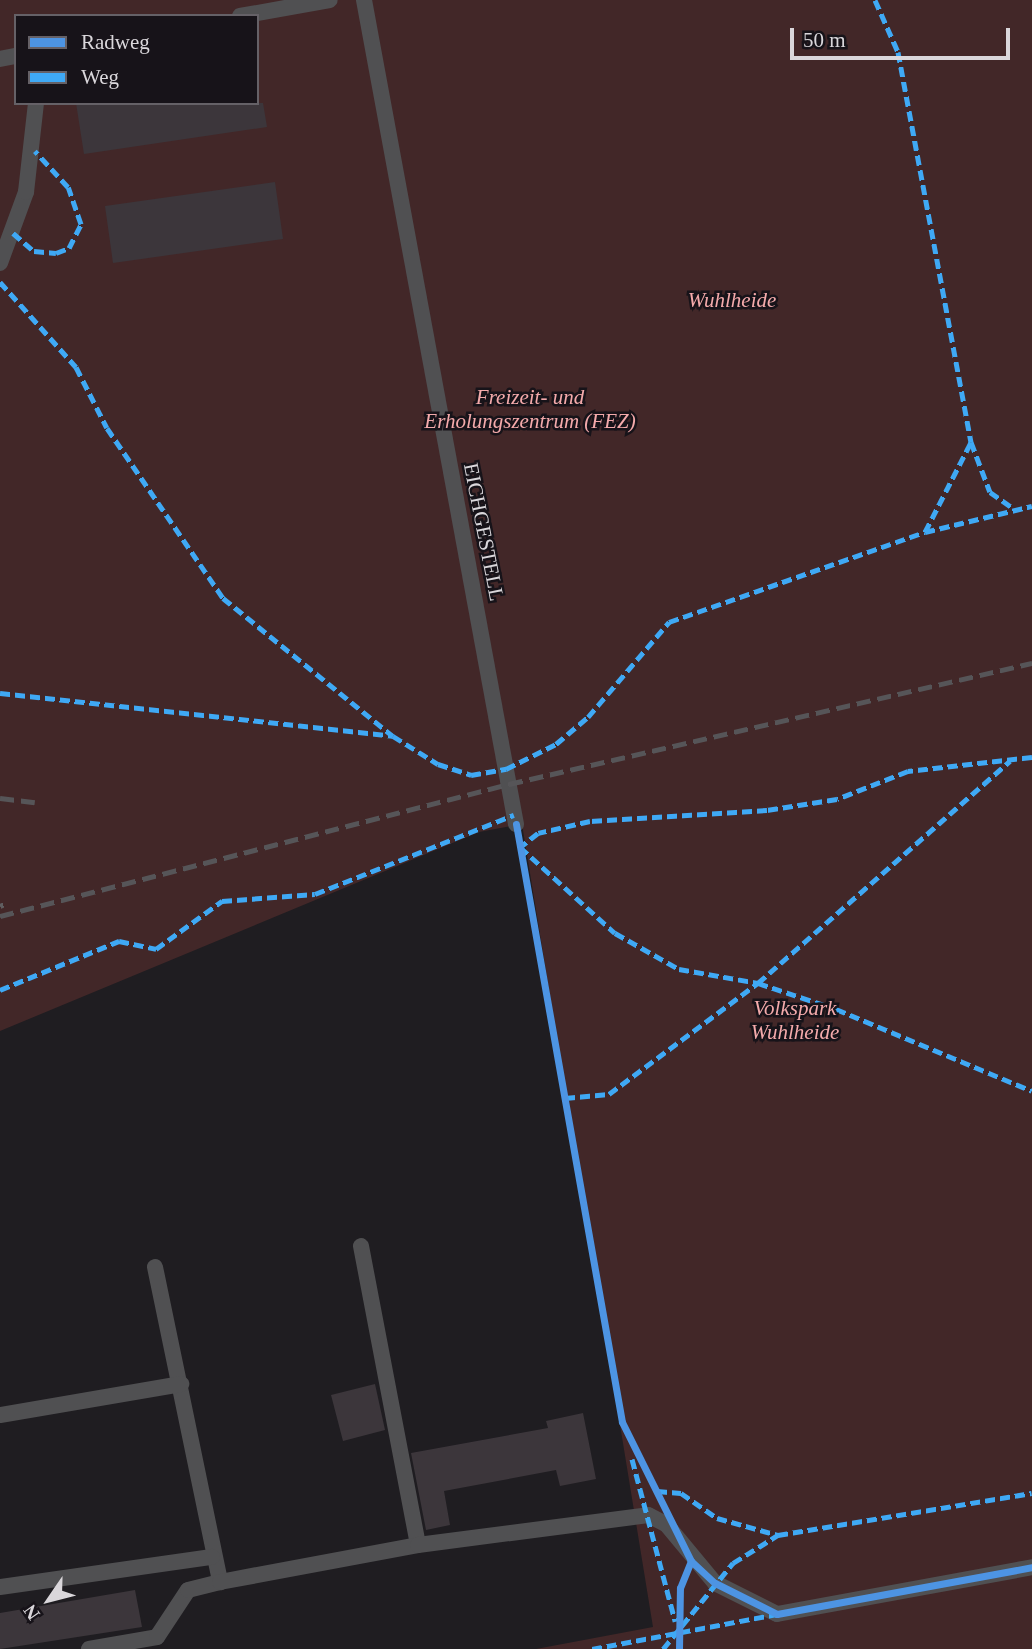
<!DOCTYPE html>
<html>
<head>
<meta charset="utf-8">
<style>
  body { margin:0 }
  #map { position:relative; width:1032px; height:1649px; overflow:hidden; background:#1f1d21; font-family:"Times New Roman",serif }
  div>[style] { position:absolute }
  .green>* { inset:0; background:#422728 }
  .building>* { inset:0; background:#3c363b }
  .path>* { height:4.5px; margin-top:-2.25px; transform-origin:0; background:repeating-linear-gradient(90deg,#5f5e60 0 3.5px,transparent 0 8.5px) }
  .lane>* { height:16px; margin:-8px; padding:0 8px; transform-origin:8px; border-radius:8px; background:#505052 }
  .rail>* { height:5px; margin-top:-2.5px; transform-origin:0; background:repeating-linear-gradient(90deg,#565558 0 14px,transparent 0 21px) }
  .quiet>* { height:5px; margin-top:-2.5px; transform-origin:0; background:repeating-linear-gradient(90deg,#3fa9f5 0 10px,transparent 0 15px) }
  .cycleway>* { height:7px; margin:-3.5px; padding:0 3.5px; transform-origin:3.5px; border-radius:3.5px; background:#4d94e3 }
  span { translate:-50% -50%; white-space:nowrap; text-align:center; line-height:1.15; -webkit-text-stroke:5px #171319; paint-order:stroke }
  .park-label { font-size:21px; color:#f4aaab; font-style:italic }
  .street-label { font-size:21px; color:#dad7db }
  .legend { position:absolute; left:14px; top:14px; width:245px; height:91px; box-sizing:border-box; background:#171319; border:2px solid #656167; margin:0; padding:9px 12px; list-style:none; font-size:21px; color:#dad7db }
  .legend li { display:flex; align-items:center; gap:14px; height:35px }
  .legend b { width:35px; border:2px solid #656167 }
  .north { position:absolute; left:14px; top:1565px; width:70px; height:70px; -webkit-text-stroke:5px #171319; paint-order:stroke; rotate:235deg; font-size:19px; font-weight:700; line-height:28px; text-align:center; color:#dad7db }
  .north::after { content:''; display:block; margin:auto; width:24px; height:32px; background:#dad7db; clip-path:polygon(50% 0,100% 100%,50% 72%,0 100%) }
  .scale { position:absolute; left:790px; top:28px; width:220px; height:32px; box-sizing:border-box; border:4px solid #dad7db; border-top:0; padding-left:9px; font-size:21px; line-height:24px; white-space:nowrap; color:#dad7db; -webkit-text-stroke:5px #171319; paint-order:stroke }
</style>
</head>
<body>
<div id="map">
  <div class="green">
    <i style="clip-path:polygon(evenodd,0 0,1032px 0,1032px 1649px,536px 1649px,653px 1627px,522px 824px,479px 832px,0 1031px,0 0,16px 16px,257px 16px,257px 103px,16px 103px,16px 16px)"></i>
  </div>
  <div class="building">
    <i style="clip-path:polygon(76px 103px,263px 103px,267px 127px,84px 154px)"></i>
    <i style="clip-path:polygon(275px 182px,283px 239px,113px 263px,105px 206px)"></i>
    <i style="clip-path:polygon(375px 1384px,385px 1430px,343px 1441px,331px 1395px)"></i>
    <i style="clip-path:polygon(583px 1413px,596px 1479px,560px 1486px,556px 1470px,444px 1491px,450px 1525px,426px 1530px,411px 1453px,548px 1428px,546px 1421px)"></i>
    <i style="clip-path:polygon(135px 1590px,142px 1627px,0 1649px,0 1613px)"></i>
  </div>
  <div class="path">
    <i style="left:0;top:906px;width:5px;rotate:-22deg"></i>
  </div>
  <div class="lane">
    <i style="left:364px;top:0;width:838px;rotate:79.55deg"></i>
    <i style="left:240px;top:16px;width:91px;rotate:-10.1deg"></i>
    <i style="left:0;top:59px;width:16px;rotate:-11deg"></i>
    <i style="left:0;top:263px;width:76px;rotate:-69.9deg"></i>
    <i style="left:26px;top:192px;width:90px;rotate:-83.6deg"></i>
    <i style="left:361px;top:1246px;width:304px;rotate:79.2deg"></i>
    <i style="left:155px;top:1267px;width:322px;rotate:78.3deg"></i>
    <i style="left:0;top:1415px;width:184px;rotate:-9.7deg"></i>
    <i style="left:0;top:1587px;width:214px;rotate:-8.1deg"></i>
    <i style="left:89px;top:1649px;width:69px;rotate:-10deg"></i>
    <i style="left:157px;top:1637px;width:56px;rotate:-56.6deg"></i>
    <i style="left:188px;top:1590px;width:33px;rotate:-14deg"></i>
    <i style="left:220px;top:1582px;width:201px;rotate:-10.6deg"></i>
    <i style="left:418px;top:1545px;width:232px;rotate:-7.4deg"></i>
    <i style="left:648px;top:1515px;width:20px;rotate:27deg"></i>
    <i style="left:666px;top:1524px;width:77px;rotate:50.3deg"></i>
    <i style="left:715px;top:1583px;width:69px;rotate:26.6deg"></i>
    <i style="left:777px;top:1614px;width:259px;rotate:-10.4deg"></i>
  </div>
  <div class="rail">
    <i style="left:0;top:798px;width:35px;rotate:7deg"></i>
    <i style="left:0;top:916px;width:526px;rotate:-14.54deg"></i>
    <i style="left:509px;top:784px;width:537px;rotate:-13.03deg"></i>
  </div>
  <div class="quiet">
    <i style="left:875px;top:0;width:57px;rotate:66.1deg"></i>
    <i style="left:898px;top:52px;width:397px;rotate:79.4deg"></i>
    <i style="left:971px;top:442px;width:53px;rotate:69.2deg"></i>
    <i style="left:990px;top:492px;width:28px;rotate:35deg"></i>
    <i style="left:13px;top:233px;width:28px;rotate:41deg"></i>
    <i style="left:34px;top:251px;width:22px;rotate:5deg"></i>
    <i style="left:56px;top:253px;width:14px;rotate:-21deg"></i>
    <i style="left:69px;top:248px;width:27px;rotate:-63deg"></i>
    <i style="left:81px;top:224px;width:39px;rotate:-109deg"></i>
    <i style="left:68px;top:187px;width:49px;rotate:-132.5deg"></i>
    <i style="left:0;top:282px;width:114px;rotate:48.2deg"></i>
    <i style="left:76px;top:367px;width:68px;rotate:63.1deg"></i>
    <i style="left:107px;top:428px;width:206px;rotate:55.7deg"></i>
    <i style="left:223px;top:598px;width:219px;rotate:39.1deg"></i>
    <i style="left:393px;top:736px;width:53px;rotate:31.9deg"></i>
    <i style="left:438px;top:764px;width:35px;rotate:18deg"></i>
    <i style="left:471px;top:775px;width:36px;rotate:-10deg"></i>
    <i style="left:506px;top:769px;width:56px;rotate:-26.6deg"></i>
    <i style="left:556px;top:744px;width:42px;rotate:-40.2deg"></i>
    <i style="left:588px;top:717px;width:125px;rotate:-49.5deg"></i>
    <i style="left:669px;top:622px;width:271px;rotate:-19.4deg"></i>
    <i style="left:925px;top:532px;width:110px;rotate:-13.7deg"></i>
    <i style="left:925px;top:532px;width:101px;rotate:-62.9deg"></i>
    <i style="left:0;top:693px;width:395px;rotate:6.2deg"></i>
    <i style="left:1032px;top:757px;width:125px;rotate:173.6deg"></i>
    <i style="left:908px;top:771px;width:76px;rotate:158.5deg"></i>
    <i style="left:837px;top:799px;width:71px;rotate:171.1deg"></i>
    <i style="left:767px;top:810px;width:177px;rotate:176.4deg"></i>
    <i style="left:590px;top:821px;width:53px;rotate:167deg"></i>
    <i style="left:538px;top:833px;width:23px;rotate:142deg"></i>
    <i style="left:520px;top:847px;width:128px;rotate:42.2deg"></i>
    <i style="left:615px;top:933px;width:73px;rotate:29.4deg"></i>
    <i style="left:679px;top:969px;width:80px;rotate:10deg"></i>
    <i style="left:758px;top:983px;width:82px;rotate:18.4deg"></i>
    <i style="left:836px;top:1009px;width:212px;rotate:22.7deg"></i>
    <i style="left:0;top:990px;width:129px;rotate:-22.4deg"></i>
    <i style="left:119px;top:941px;width:38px;rotate:12deg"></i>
    <i style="left:156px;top:949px;width:82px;rotate:-36deg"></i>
    <i style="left:222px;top:901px;width:93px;rotate:-4.3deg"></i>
    <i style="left:315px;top:894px;width:214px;rotate:-21.7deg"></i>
    <i style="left:565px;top:1098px;width:44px;rotate:-5.2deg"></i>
    <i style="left:609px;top:1094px;width:186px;rotate:-36.7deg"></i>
    <i style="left:758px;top:983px;width:336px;rotate:-41.4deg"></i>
    <i style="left:632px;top:1459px;width:168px;rotate:75.1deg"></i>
    <i style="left:657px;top:1491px;width:24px;rotate:5deg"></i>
    <i style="left:681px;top:1493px;width:44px;rotate:34.8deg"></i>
    <i style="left:717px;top:1518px;width:63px;rotate:15.6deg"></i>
    <i style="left:778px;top:1535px;width:257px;rotate:-9.4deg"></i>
    <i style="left:592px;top:1649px;width:188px;rotate:-10.7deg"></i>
    <i style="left:663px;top:1649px;width:111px;rotate:-50.9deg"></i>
    <i style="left:733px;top:1563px;width:53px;rotate:-31.9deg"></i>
  </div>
  <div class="cycleway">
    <i style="left:516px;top:824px;width:607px;rotate:79.95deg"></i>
    <i style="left:622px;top:1422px;width:155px;rotate:63.6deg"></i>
    <i style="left:691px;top:1561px;width:33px;rotate:43deg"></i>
    <i style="left:715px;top:1583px;width:69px;rotate:26.6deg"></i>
    <i style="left:777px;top:1614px;width:259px;rotate:-10.4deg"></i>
    <i style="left:679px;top:1649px;width:61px;rotate:-89.1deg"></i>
    <i style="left:680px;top:1588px;width:29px;rotate:-68deg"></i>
  </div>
  <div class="park-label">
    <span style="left:732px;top:300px">Wuhlheide</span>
    <span style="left:530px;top:409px">Freizeit- und<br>Erholungszentrum (FEZ)</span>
    <span style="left:795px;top:1020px">Volkspark<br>Wuhlheide</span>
  </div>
  <div class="street-label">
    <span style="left:484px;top:532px;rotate:79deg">EICHGESTELL</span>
  </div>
  <ul class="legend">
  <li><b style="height:9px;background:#4d94e3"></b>Radweg</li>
  <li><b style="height:9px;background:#3fa9f5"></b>Weg</li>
  </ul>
  <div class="north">N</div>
  <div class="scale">50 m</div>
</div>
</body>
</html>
